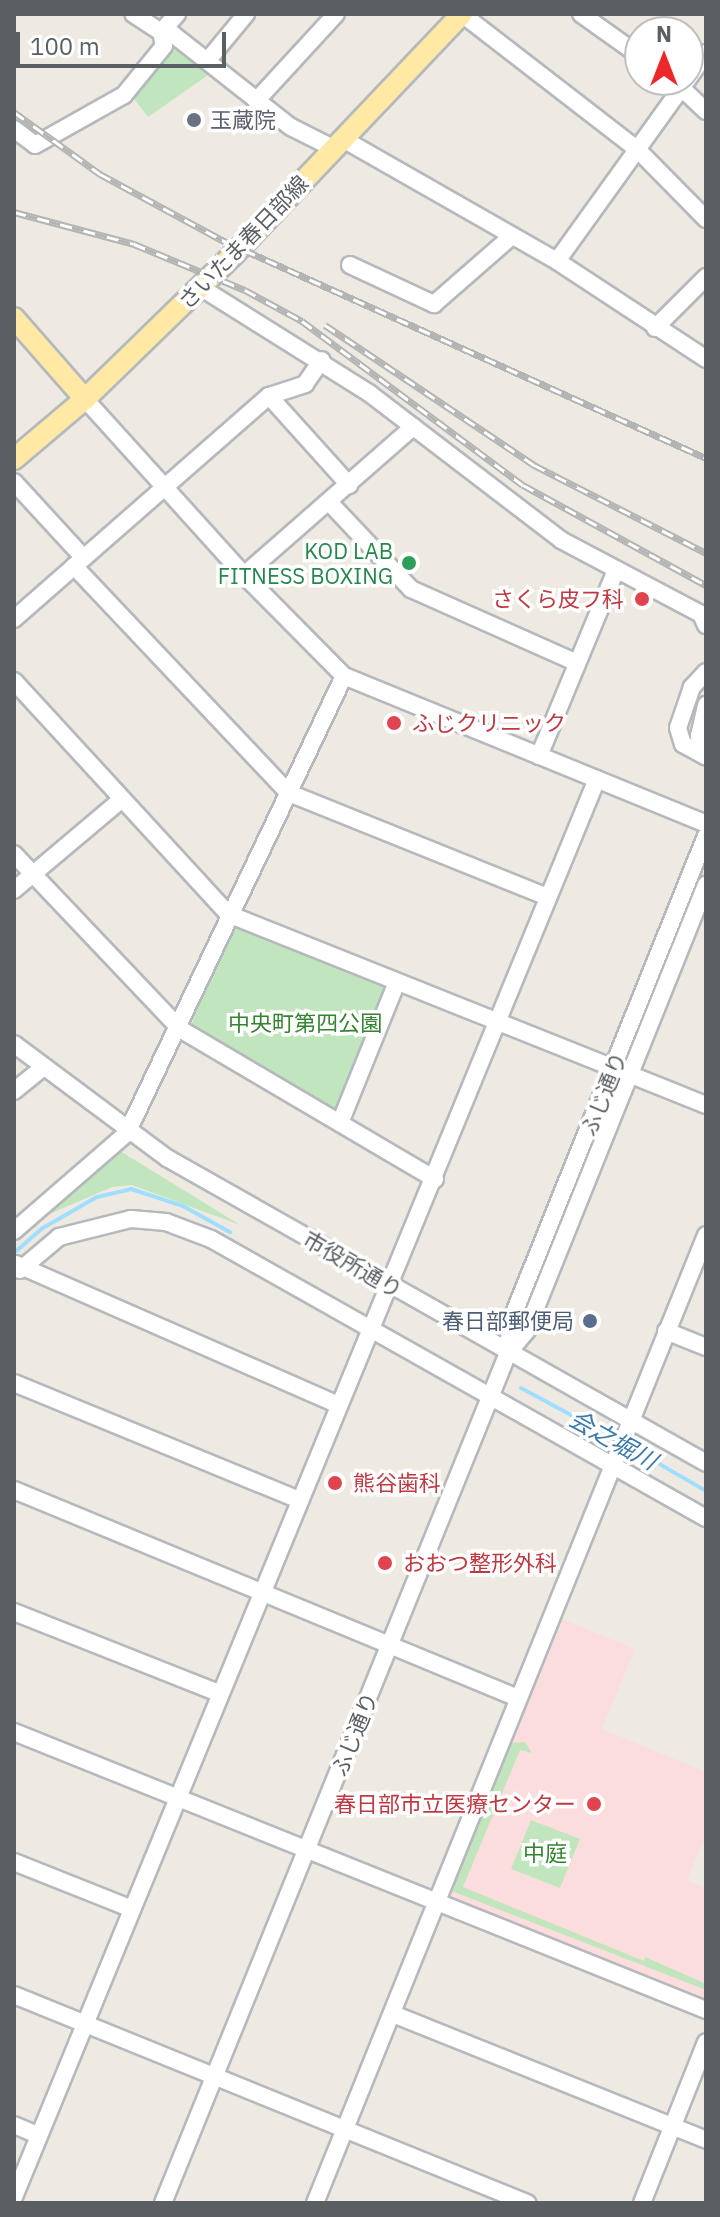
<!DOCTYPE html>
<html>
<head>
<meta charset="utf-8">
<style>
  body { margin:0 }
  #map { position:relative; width:720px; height:2217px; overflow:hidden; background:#eeeae2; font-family:"IBM Plex Sans","Noto Sans JP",sans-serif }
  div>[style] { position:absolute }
  .medical>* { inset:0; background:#fcdddd }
  .green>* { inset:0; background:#c1e6bd }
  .stream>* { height:4px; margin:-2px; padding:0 2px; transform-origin:2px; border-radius:2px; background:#a0deff }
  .roads { filter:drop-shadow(2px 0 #b5b9bd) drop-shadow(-2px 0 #b5b9bd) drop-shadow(0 2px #b5b9bd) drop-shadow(0 -2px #b5b9bd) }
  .minor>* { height:16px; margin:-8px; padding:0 8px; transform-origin:8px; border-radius:8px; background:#fff }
  .major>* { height:20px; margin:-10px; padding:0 10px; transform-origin:10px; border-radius:10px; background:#ffe9a5 }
  .rail>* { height:7px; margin-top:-3.5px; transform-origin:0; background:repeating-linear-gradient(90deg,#fff 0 12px,#b3b4b4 0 24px); box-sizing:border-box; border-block:2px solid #b3b4b4 }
  .dots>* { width:22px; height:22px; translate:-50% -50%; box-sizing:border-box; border:4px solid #fff; border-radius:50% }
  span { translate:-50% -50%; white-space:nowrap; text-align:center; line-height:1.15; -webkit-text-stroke:7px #fff; paint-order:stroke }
  .worship-label { font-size:22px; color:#5b616d }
  .left { translate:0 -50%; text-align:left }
  .street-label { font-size:22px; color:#5a5f63 }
  .leisure-label { font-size:22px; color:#27864d }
  .right { translate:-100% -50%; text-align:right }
  .health-label { font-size:22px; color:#be3a42 }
  .park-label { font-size:22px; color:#358332 }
  .service-label { font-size:22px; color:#4e5e75 }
  .water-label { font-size:24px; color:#397aaa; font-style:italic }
  .frame { position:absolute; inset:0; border:16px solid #5a5f63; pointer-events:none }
  .north { position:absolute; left:624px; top:16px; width:80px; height:80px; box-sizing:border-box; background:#fff; border:2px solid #bdbfc1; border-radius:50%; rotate:0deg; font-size:22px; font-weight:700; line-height:32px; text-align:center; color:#5a5f63 }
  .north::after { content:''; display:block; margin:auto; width:28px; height:36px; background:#ed2829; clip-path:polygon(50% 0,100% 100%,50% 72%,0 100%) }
  .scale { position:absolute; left:16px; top:32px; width:210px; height:36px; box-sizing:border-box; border:4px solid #5a5f63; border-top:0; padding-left:10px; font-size:24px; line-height:28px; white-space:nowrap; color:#5a5f63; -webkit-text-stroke:6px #fff; paint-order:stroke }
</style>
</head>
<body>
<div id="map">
  <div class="medical">
    <i style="clip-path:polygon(559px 1618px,635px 1649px,602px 1729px,706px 1772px,706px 1835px,687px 1880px,706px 1888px,706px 2003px,444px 1895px)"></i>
  </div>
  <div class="green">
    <i style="clip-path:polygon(175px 45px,214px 71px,148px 117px,131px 95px)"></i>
    <i style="clip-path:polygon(233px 922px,391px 988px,339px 1119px,190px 1028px)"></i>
    <i style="clip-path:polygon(120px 1151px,195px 1197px,240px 1225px,132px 1185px,112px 1187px,47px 1215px)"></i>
    <i style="clip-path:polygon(525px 1742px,532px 1753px,520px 1750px,463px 1887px,644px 1961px,645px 1957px,704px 1983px,706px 1979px,706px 1990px,449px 1890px,509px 1743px)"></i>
    <i style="clip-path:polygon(531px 1820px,580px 1839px,560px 1888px,511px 1869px)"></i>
  </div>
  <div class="stream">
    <i style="left:14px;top:1253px;width:38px;rotate:-41deg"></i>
    <i style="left:43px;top:1228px;width:62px;rotate:-29.9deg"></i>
    <i style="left:97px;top:1197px;width:35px;rotate:-13deg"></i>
    <i style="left:131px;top:1189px;width:55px;rotate:18.1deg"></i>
    <i style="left:183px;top:1206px;width:54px;rotate:29deg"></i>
    <i style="left:521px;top:1388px;width:109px;rotate:28.4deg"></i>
    <i style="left:625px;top:1444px;width:94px;rotate:30.1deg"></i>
  </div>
  <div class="roads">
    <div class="minor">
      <i style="left:462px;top:14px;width:222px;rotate:37.7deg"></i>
      <i style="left:638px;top:150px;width:97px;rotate:45.4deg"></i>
      <i style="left:581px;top:14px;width:72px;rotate:35.4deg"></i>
      <i style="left:165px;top:28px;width:160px;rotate:38.2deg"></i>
      <i style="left:291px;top:127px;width:47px;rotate:26.6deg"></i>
      <i style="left:161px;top:32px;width:24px;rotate:-48deg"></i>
      <i style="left:208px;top:60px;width:60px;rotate:-50.4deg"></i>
      <i style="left:688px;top:79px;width:32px;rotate:-55deg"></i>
      <i style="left:673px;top:80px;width:45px;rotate:43.2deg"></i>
      <i style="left:256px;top:101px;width:118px;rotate:-47.4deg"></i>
      <i style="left:14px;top:129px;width:26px;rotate:37deg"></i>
      <i style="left:35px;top:145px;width:102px;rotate:-29.3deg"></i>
      <i style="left:124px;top:95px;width:63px;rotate:-50.8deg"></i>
      <i style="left:164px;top:46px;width:14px;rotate:-102deg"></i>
      <i style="left:161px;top:32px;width:33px;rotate:-147deg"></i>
      <i style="left:343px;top:139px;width:246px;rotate:29.7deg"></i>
      <i style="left:557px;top:261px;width:178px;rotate:33.3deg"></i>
      <i style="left:557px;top:261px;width:223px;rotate:-54.3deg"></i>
      <i style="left:350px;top:265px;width:93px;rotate:24.9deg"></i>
      <i style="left:434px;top:304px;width:103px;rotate:-41.1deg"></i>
      <i style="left:200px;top:287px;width:199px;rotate:32.1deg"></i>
      <i style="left:369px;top:393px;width:242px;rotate:37.4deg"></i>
      <i style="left:561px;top:540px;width:158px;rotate:27.9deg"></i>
      <i style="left:701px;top:614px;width:12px;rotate:66deg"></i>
      <i style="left:655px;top:328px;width:72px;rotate:-45deg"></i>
      <i style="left:269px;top:396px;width:120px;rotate:48deg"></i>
      <i style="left:85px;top:399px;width:237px;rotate:47.9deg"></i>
      <i style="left:244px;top:575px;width:142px;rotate:45.3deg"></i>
      <i style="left:344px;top:676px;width:391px;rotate:22.2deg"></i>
      <i style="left:14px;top:482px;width:103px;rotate:47.4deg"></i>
      <i style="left:330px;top:503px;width:118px;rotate:46.7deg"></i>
      <i style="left:411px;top:589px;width:182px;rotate:24deg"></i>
      <i style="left:74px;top:566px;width:313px;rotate:46.6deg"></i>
      <i style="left:289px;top:793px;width:279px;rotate:21.9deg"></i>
      <i style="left:244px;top:575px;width:225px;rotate:-41.2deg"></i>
      <i style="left:14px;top:619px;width:339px;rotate:-41.2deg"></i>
      <i style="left:269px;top:396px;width:38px;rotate:-18deg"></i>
      <i style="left:305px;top:384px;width:29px;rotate:-55deg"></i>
      <i style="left:706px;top:672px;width:21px;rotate:133deg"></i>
      <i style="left:692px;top:687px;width:43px;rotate:108.9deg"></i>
      <i style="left:678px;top:728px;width:17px;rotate:73deg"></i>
      <i style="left:683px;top:744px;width:26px;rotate:29deg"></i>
      <i style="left:14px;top:681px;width:316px;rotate:47.4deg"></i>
      <i style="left:228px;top:914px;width:515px;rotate:21.78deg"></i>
      <i style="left:539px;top:756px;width:201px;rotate:-67.5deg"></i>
      <i style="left:705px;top:756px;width:21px;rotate:-107deg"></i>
      <i style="left:699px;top:736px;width:32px;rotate:-77deg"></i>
      <i style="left:14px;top:854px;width:241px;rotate:46.5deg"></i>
      <i style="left:180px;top:1029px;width:296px;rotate:30.5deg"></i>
      <i style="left:14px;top:890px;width:141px;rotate:-40.1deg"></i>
      <i style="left:14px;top:1044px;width:191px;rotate:36.7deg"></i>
      <i style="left:167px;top:1158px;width:619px;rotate:29.5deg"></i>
      <i style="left:14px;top:1091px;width:36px;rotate:-39deg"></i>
      <i style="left:340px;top:1123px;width:152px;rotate:-68deg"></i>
      <i style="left:14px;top:1231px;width:150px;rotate:-40.9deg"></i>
      <i style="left:127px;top:1133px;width:506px;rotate:-64.6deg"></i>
      <i style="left:16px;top:1264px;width:349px;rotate:23.6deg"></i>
      <i style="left:20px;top:1270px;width:51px;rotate:-40.2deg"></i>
      <i style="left:59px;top:1237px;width:74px;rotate:-14deg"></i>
      <i style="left:131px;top:1219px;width:35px;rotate:5deg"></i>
      <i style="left:166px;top:1222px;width:48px;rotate:20.7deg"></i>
      <i style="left:211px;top:1239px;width:568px;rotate:29.41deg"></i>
      <i style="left:666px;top:1331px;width:43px;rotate:21.8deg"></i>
      <i style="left:508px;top:1353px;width:30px;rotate:-86deg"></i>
      <i style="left:510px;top:1323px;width:525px;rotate:-68.08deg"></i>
      <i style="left:14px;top:1383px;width:308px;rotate:22.3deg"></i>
      <i style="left:14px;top:1490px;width:545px;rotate:22.43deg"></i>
      <i style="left:14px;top:1612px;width:220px;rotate:21.6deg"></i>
      <i style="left:14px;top:1732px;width:746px;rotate:21.89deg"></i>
      <i style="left:14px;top:1862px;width:127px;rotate:21.7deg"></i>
      <i style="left:14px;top:1995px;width:554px;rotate:22.07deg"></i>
      <i style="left:393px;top:2014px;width:337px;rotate:21.9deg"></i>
      <i style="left:14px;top:2125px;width:26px;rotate:23deg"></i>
      <i style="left:14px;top:2197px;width:1533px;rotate:-67.65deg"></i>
      <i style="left:163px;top:2203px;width:917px;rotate:-67.91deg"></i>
      <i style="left:508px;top:1353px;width:30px;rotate:-50deg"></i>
      <i style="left:527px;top:1330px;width:480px;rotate:-68.1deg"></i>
      <i style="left:315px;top:2203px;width:1044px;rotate:-68deg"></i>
      <i style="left:642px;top:2203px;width:173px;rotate:-68.3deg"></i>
    </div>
    <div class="major">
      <i style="left:14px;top:318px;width:108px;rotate:48.8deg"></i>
      <i style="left:14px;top:459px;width:93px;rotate:-40.2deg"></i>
      <i style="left:85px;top:399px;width:209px;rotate:-44.2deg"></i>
      <i style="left:235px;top:253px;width:330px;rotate:-46.5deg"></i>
    </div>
  </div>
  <div class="rail">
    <i style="left:14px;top:112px;width:106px;rotate:35.8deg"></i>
    <i style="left:100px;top:174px;width:139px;rotate:28.4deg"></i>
    <i style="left:222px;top:240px;width:531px;rotate:24.25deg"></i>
    <i style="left:14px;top:212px;width:124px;rotate:14.9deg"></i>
    <i style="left:134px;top:244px;width:120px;rotate:22.5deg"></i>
    <i style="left:245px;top:290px;width:65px;rotate:28.5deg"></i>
    <i style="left:302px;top:321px;width:275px;rotate:36.6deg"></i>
    <i style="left:523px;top:485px;width:209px;rotate:28.7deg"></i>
    <i style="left:325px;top:325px;width:252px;rotate:33.8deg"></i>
    <i style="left:534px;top:465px;width:193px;rotate:27.1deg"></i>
  </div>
  <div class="dots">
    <i style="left:194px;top:120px;background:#6b7280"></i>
    <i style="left:409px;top:563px;background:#2e9e5b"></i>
    <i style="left:642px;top:599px;background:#e0444e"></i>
    <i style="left:394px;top:723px;background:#e0444e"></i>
    <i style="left:590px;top:1321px;background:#5c6f8a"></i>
    <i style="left:335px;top:1483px;background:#e0444e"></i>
    <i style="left:385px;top:1563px;background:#e0444e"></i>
    <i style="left:594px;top:1804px;background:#e0444e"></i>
  </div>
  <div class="worship-label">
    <span class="left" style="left:210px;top:120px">玉蔵院</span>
  </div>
  <div class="street-label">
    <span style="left:243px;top:242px;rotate:-46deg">さいたま春日部線</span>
    <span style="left:603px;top:1094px;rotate:-68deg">ふじ通り</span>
    <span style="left:353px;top:1264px;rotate:30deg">市役所通り</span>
    <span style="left:354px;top:1734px;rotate:-68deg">ふじ通り</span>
  </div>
  <div class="leisure-label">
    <span class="right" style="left:393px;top:563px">KOD LAB<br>FITNESS BOXING</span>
  </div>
  <div class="health-label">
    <span class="right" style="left:624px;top:599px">さくら皮フ科</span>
    <span class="left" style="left:412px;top:723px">ふじクリニック</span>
    <span class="left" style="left:353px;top:1483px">熊谷歯科</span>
    <span class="left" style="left:403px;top:1563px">おおつ整形外科</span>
    <span class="right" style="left:576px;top:1804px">春日部市立医療センター</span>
  </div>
  <div class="park-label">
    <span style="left:305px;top:1023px">中央町第四公園</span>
    <span style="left:545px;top:1853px">中庭</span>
  </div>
  <div class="service-label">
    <span class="right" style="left:574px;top:1321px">春日部郵便局</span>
  </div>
  <div class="water-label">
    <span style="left:613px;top:1440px;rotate:29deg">会之堀川</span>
  </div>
  <div class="frame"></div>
  <div class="north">N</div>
  <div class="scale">100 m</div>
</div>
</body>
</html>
